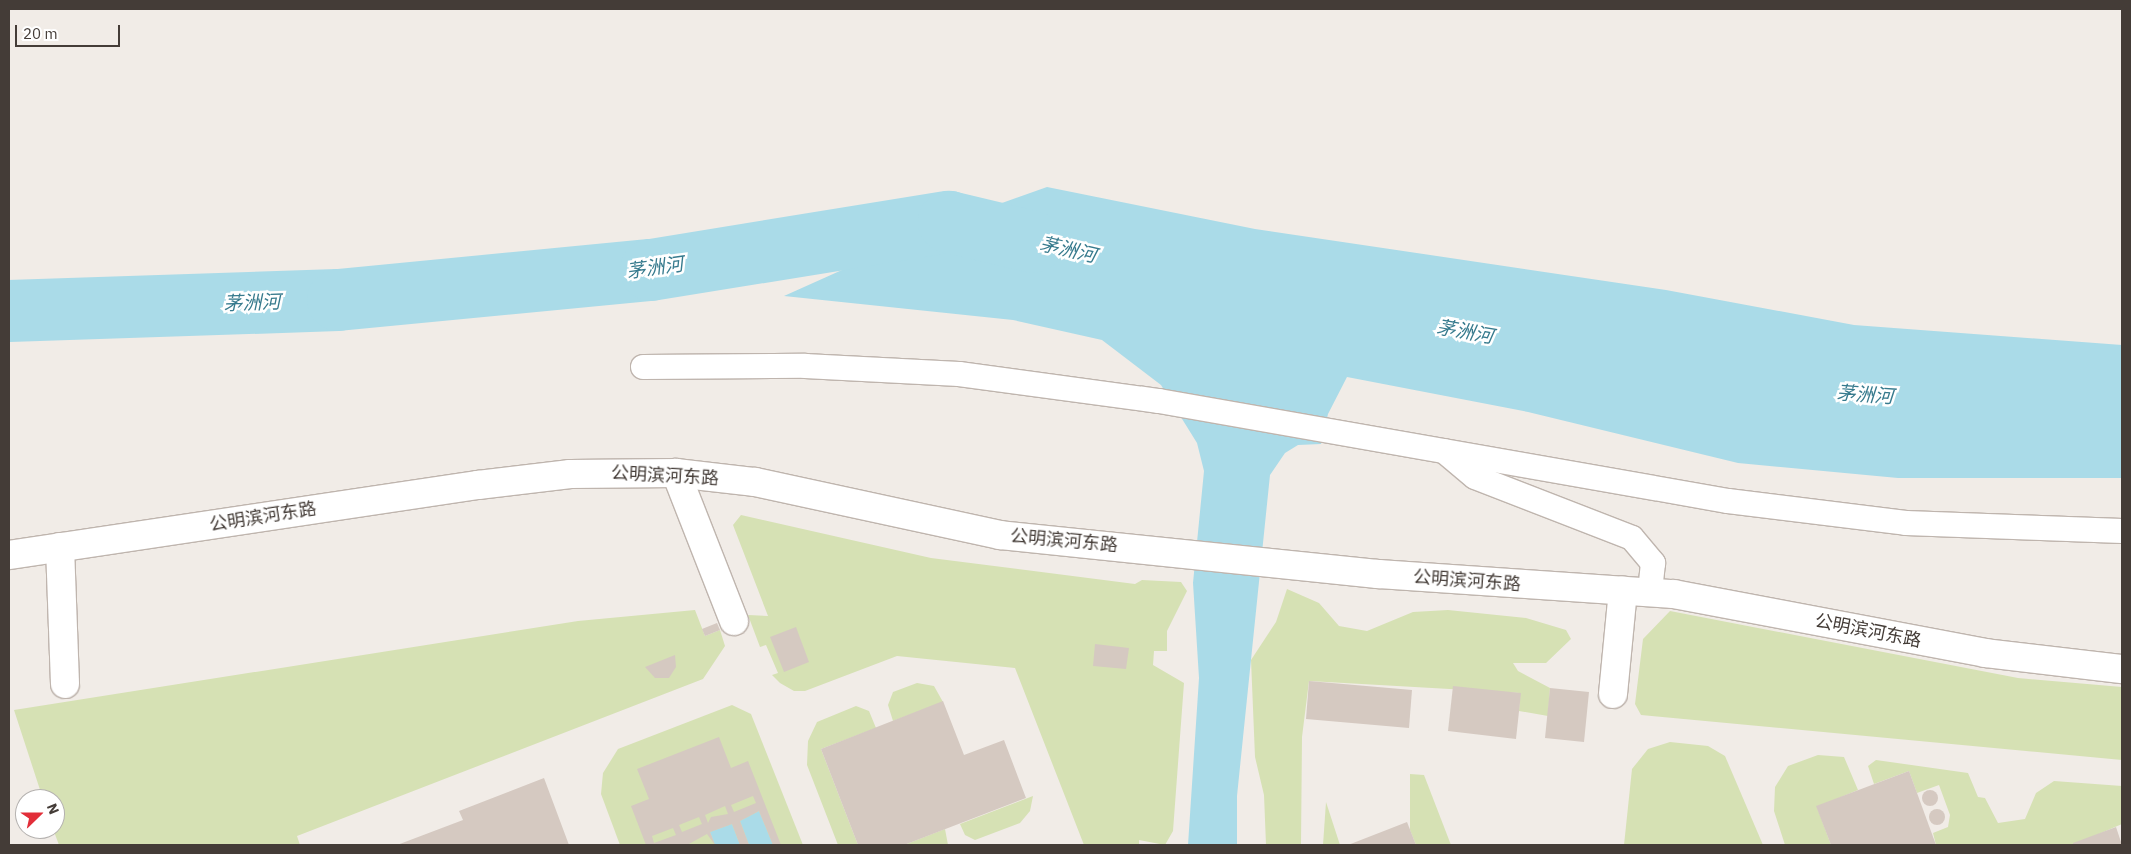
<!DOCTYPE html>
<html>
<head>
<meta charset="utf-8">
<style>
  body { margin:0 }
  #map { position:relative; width:2131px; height:854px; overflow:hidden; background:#f1ece7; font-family:"IBM Plex Sans","Noto Sans SC",sans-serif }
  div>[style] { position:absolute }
  .green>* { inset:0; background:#d6e1b4 }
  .water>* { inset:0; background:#aadbe8 }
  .river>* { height:62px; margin:-31px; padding:0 31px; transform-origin:31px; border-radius:31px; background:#aadbe8 }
  .building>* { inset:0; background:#d5c9c1 }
  .round { border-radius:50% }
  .roads { filter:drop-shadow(1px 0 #bfb5ae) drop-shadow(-1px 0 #bfb5ae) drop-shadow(0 1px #bfb5ae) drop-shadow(0 -1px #bfb5ae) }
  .pedestrian>* { height:24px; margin:-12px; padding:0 12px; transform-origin:12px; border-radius:12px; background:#fff }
  .tertiary>* { height:28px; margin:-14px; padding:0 14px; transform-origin:14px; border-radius:14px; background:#fff }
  span { translate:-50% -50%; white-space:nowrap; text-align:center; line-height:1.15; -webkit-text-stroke:5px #fff; paint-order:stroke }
  .street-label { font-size:18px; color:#443c37 }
  .water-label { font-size:19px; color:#367a8d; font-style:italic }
  .frame { position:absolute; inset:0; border:10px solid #443c37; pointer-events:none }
  .north { position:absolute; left:15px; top:789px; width:50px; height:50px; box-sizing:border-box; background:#fff; border:1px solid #b4b1af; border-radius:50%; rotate:68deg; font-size:14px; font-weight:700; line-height:20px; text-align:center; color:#443c37 }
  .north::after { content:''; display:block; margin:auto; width:18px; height:22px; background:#e22e39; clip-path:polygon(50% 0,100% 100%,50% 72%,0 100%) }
  .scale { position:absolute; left:15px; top:25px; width:105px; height:22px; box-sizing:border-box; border:2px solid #443c37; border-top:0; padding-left:6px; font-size:15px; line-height:18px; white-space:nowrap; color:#443c37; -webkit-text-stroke:4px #fff; paint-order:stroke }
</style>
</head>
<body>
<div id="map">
  <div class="green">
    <i style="clip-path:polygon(741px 515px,931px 558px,1135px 584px,1142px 580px,1181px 582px,1187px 591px,1167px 631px,1167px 651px,1154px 651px,1153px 665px,1184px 683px,1173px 831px,1165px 845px,1139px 840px,1139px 845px,1084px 845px,1015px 668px,897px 656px,805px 691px,794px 691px,780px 683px,772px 675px,778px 673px,766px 645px,760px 647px,748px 615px,768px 616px,733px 525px)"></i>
    <i style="clip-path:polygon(1287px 589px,1319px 603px,1339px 626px,1367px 631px,1413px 612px,1448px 610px,1526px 618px,1566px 630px,1571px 639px,1546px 663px,1513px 663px,1518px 671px,1550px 688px,1548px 716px,1519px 711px,1520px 693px,1309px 681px,1302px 737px,1301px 845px,1266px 845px,1264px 795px,1255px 757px,1251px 660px,1276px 622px)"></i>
    <i style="clip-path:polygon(695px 610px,705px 636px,720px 630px,725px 646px,703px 679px,297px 836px,300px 845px,59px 845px,53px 829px,55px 799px,43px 799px,14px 710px,578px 621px)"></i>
    <i style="clip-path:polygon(1670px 611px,2018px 678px,2122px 687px,2122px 760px,1641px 715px,1635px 704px,1643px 639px)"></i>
    <i style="clip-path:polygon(917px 683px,934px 686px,943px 702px,893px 721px,888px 705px,893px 692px)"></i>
    <i style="clip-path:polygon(732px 705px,751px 714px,803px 845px,620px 845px,601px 794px,603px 773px,618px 749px)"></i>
    <i style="clip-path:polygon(856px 706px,869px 711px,876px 728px,821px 749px,858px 845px,838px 845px,807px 765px,808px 741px,817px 722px)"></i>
    <i style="clip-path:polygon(1670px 742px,1708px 746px,1725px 756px,1763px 845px,1624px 845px,1632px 769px,1648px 749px)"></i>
    <i style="clip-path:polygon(1818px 755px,1844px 757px,1858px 790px,1817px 807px,1831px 845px,1785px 845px,1774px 811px,1775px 787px,1788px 766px)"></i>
    <i style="clip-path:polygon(1876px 760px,1968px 773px,1978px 797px,1985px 798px,1998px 823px,2025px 819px,2036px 793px,2054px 781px,2122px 786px,2122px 824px,2073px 845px,1936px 845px,1933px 833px,1948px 827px,1950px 815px,1939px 785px,1917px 793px,1909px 771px,1874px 784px,1868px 766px)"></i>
    <i style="clip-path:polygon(1410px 774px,1424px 775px,1451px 845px,1416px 845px,1410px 830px)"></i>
    <i style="clip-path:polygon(1033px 796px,1030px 811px,1020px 823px,975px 840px,965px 835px,960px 824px)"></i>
    <i style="clip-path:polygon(1326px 802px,1340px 845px,1323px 845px)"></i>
    <i style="clip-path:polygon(945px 829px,948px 845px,904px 845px)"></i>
  </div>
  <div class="water">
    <i style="clip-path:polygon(1047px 187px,1255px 229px,1666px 290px,1854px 325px,2122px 345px,2122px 478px,1898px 478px,1738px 463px,1528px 412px,1347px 377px,1328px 414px,1321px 444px,1298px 445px,1285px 453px,1270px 475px,1237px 796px,1237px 845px,1188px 845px,1199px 678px,1193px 583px,1204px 471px,1197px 443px,1161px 385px,1102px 340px,1013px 320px,784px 296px,949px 222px)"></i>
    <i style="clip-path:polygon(759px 811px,773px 845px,749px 845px,740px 821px)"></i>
    <i style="clip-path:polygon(732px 824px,740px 845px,715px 845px,710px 832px)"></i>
  </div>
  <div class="river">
    <i style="left:9px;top:311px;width:329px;rotate:-1.9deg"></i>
    <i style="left:338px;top:300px;width:314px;rotate:-5.5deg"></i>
    <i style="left:651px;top:270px;width:302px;rotate:-9.2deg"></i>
    <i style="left:949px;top:222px;width:86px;rotate:13.4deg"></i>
  </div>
  <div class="building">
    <i style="clip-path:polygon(717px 623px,720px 630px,705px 636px,702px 629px)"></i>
    <i style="clip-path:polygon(796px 627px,809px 662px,784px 672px,770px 637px)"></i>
    <i style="clip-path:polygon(1095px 644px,1129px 648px,1126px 669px,1093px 666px)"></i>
    <i style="clip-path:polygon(675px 655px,676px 667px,669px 678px,655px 678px,645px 667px)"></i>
    <i style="clip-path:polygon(1309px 681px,1412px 690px,1409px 728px,1306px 719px)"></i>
    <i style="clip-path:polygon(1453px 686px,1521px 693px,1516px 739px,1448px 731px)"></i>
    <i style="clip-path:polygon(1550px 688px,1589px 692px,1584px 742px,1545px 738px)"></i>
    <i style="clip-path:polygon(943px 701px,964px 755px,1004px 740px,1026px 798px,904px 845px,858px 845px,821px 749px)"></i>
    <i style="clip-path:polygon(evenodd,719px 737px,731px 768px,748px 761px,781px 845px,773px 845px,759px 811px,740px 821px,749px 845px,740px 845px,732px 824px,710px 832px,715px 845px,707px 834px,687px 845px,646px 845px,631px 806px,649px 799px,637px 769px,719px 737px,753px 796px,756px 803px,734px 812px,731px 805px,753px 796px,719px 737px,725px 806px,728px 814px,711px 817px,708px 823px,705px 815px,725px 806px,719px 737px,699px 817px,702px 824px,682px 832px,679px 825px,699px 817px,719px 737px,673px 828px,676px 835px,654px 843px,652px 836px,673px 828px)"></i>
    <i style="clip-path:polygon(1909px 771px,1936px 845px,1831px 845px,1816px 806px)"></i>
    <i style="clip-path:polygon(544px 778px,569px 845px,397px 845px,463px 820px,459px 811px)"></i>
    <i class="round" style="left:1922px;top:790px;width:16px;height:16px"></i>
    <i class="round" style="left:1929px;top:809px;width:16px;height:16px"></i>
    <i style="clip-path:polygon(1407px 822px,1416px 845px,1348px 845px)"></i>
    <i style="clip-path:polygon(2116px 827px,2122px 845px,2073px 845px,2073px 843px)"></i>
  </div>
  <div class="roads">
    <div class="pedestrian">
      <i style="left:643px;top:367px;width:162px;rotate:-0.4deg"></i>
      <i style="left:805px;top:366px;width:154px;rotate:3deg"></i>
      <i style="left:959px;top:374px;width:202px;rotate:7.7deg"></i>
      <i style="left:1159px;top:401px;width:578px;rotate:9.97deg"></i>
      <i style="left:1728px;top:501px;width:179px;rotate:7deg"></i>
      <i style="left:1906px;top:523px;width:216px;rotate:2.1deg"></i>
      <i style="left:1444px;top:451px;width:40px;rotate:40deg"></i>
      <i style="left:1475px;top:477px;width:168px;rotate:21.2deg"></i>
      <i style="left:1632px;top:538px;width:33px;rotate:50deg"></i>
      <i style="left:1653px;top:563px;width:29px;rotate:96deg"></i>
    </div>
    <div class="tertiary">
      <i style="left:676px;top:473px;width:159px;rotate:68.6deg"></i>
      <i style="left:60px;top:547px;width:137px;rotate:87.9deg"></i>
      <i style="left:9px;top:555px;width:474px;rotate:-8.5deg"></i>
      <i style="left:478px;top:485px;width:93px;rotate:-6.8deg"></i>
      <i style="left:570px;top:474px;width:106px;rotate:-0.5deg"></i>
      <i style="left:676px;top:473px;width:80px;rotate:6.5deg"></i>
      <i style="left:755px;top:482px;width:251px;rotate:12.2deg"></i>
      <i style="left:1000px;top:535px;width:380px;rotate:5.9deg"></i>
      <i style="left:1378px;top:574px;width:297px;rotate:3.9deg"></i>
      <i style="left:1674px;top:594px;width:317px;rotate:10.7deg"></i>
      <i style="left:1985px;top:653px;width:138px;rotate:6.7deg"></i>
      <i style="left:1613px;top:694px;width:104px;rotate:-84.5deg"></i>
    </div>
  </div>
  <div class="street-label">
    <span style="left:665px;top:476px;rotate:3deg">公明滨河东路</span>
    <span style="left:263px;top:517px;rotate:-9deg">公明滨河东路</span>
    <span style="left:1064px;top:541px;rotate:5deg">公明滨河东路</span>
    <span style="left:1467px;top:581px;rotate:4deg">公明滨河东路</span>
    <span style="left:1868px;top:631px;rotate:11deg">公明滨河东路</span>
  </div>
  <div class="water-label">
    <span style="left:1068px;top:250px;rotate:13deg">茅洲河</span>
    <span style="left:655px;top:268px;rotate:-8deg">茅洲河</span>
    <span style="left:252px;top:303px;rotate:-2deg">茅洲河</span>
    <span style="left:1465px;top:332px;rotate:10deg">茅洲河</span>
    <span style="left:1865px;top:395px;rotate:4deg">茅洲河</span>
  </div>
  <div class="frame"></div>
  <div class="north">N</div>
  <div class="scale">20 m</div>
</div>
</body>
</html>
